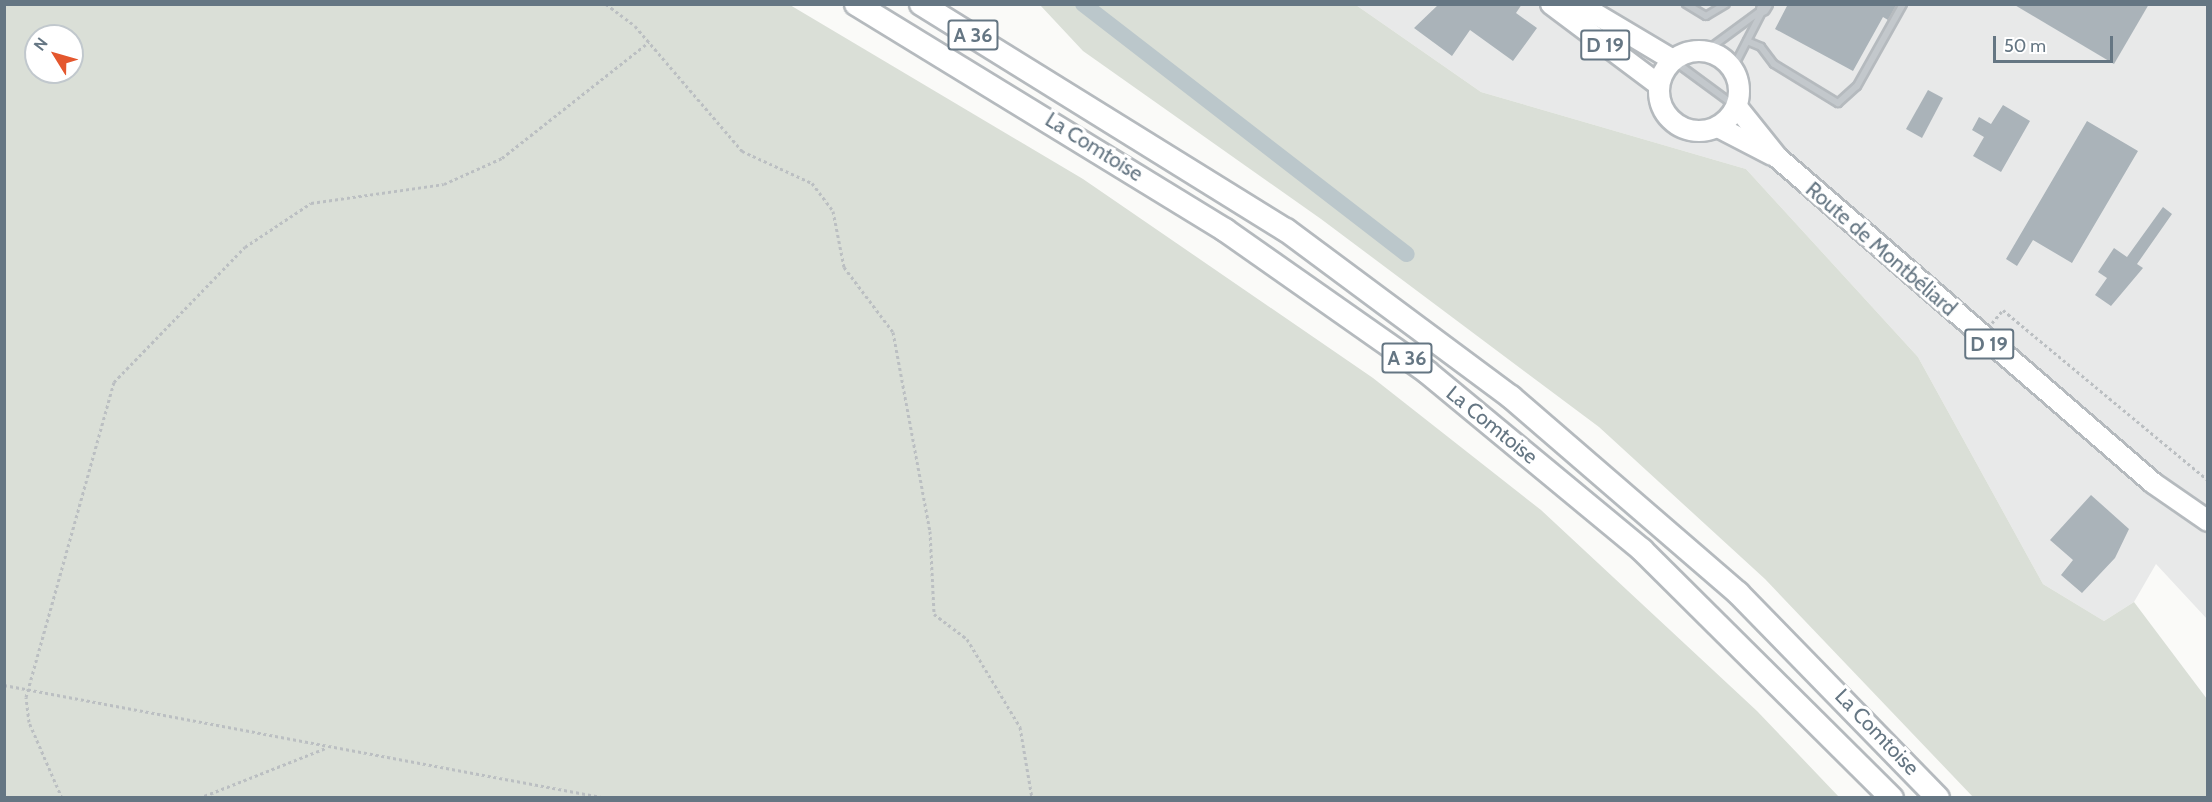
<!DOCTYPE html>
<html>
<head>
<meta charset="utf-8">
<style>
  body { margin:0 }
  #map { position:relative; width:2212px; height:802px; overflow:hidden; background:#fafaf8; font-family:Cabin,sans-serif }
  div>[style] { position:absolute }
  .built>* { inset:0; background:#e8e9e9 }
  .green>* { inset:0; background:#dadfd7 }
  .canal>* { height:16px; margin:-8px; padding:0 8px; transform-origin:8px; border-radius:8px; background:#bbc7cb }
  .building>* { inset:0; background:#aab3b9 }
  .path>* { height:3px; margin-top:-1.5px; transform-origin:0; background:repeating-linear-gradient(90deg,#bbbfc2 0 3px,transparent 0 6px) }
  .roads { filter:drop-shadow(2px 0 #b5babe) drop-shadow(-2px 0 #b5babe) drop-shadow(0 2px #b5babe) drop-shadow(0 -2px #b5babe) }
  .service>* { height:6px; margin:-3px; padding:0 3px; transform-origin:3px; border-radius:3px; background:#c3c8cc }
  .minor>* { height:12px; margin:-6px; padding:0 6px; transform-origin:6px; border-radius:6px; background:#c3c8cc }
  .primary>* { height:20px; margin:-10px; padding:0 10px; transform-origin:10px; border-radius:10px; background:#fff }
  .primary>.ring { margin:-10px; padding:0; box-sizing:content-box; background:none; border:20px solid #fff; border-radius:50% }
  .motorway>* { height:22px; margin:-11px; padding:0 11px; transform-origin:11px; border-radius:11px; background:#fff }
  span { translate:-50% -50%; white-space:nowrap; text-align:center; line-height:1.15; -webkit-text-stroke:6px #fff; paint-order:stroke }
  .shield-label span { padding:2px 4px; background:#fff; border:2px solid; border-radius:4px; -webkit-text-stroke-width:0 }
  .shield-label { font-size:20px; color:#657683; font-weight:700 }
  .street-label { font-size:21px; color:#657683 }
  .frame { position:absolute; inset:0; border:6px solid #657683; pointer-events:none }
  .north { position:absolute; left:24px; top:24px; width:60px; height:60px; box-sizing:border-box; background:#fff; border:2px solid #c1c8cd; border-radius:50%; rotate:307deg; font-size:16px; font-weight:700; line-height:24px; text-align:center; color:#657683 }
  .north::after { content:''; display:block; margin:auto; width:21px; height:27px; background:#e4572e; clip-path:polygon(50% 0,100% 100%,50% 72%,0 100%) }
  .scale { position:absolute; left:1993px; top:36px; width:120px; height:27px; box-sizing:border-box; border:3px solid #657683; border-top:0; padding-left:8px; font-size:18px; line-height:21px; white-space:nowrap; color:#657683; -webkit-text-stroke:4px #fff; paint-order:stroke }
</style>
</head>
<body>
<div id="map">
  <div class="built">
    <i style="clip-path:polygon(1356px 5px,2207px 5px,2207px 619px,2156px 564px,2134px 602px,2104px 621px,2043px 584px,1918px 357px,1746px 169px,1481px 92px)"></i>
  </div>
  <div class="green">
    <i style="clip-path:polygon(evenodd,5px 4px,790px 5px,1083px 179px,1373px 378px,1541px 510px,1757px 711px,1839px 797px,5px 797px,5px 4px,36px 36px,72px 36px,72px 72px,36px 72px,36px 36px)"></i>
    <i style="clip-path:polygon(1040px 5px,1356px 5px,1481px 92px,1746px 169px,1918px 357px,2043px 584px,2104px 621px,2134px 602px,2207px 699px,2207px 797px,1973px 797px,1765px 579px,1599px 427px,1321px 219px,1083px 51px)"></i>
  </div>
  <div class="canal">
    <i style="left:1083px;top:4px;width:409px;rotate:37.7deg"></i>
  </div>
  <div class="building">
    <i style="clip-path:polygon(1439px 4px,1522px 4px,1516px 13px,1537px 28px,1513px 61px,1470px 30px,1452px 56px,1414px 28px)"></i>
    <i style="clip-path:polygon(1788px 4px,1897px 4px,1888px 20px,1883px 17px,1853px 71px,1775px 29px)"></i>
    <i style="clip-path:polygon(2013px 4px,2149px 4px,2114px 64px)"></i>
    <i style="clip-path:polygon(1928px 90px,1943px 98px,1922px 138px,1906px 129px)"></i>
    <i style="clip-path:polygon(2003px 105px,2030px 121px,2001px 172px,1973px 156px,1984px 137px,1972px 130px,1979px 117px,1991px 124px)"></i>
    <i style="clip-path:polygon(2087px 121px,2138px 151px,2072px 263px,2033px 240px,2017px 266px,2006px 259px)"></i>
    <i style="clip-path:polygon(2163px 207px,2172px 214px,2137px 264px,2143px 268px,2111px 306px,2095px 295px,2107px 278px,2098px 272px,2114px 248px,2127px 257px)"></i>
    <i style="clip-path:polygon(2091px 495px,2129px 529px,2115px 558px,2082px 593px,2061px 575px,2073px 560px,2050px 540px)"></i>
  </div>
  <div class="path">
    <i style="left:606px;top:4px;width:36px;rotate:37deg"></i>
    <i style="left:635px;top:26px;width:165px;rotate:49.4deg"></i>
    <i style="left:742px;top:151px;width:77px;rotate:24.6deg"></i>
    <i style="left:812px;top:183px;width:35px;rotate:53deg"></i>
    <i style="left:833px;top:211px;width:57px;rotate:78.9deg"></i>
    <i style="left:844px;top:267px;width:81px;rotate:53deg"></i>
    <i style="left:893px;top:332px;width:202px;rotate:79.5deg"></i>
    <i style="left:930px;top:531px;width:83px;rotate:87.2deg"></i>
    <i style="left:934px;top:614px;width:41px;rotate:37.1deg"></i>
    <i style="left:967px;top:639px;width:103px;rotate:58.9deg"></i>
    <i style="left:1020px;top:727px;width:72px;rotate:80.4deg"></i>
    <i style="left:1992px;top:323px;width:17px;rotate:-50deg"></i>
    <i style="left:2003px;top:310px;width:266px;rotate:39.7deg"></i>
    <i style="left:4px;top:685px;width:613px;rotate:10.63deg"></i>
    <i style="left:62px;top:798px;width:83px;rotate:-113.5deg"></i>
    <i style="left:29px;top:722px;width:25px;rotate:-97deg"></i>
    <i style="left:26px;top:697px;width:327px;rotate:-74.4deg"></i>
    <i style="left:114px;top:382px;width:188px;rotate:-45.9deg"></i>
    <i style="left:245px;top:247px;width:79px;rotate:-33.7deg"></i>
    <i style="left:311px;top:203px;width:134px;rotate:-8.1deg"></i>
    <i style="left:444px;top:184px;width:64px;rotate:-24.1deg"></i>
    <i style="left:502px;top:158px;width:187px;rotate:-38.3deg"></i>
    <i style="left:199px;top:798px;width:136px;rotate:-21.5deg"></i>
  </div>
  <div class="roads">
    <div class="service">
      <i style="left:1686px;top:4px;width:23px;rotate:31deg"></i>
      <i style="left:1706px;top:16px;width:23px;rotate:-31deg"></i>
      <i style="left:1747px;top:41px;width:15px;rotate:23deg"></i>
      <i style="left:1761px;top:47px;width:21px;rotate:53deg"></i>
      <i style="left:1774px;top:64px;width:75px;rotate:31.4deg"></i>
      <i style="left:1838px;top:103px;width:25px;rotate:-42deg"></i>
      <i style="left:1857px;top:86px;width:94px;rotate:-60.7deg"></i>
      <i style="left:1706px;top:51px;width:71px;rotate:-36.4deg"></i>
      <i style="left:1674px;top:61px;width:74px;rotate:36.3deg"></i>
      <i style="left:1733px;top:68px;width:65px;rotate:-62.7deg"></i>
    </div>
    <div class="minor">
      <i style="left:1763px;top:9px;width:6px;rotate:-59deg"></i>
    </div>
    <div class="primary">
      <i style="left:1551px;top:4px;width:135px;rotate:36.9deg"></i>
      <i style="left:1579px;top:4px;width:109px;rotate:30.8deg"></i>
      <i class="ring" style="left:1659px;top:51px;width:60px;height:60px"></i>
      <i style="left:1737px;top:107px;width:65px;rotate:51.2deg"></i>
      <i style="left:1778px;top:158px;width:496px;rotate:40.9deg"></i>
      <i style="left:2153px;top:483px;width:67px;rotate:34.6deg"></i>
      <i style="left:1718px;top:127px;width:61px;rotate:27.4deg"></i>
    </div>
    <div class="motorway">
      <i style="left:856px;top:4px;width:433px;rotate:31.5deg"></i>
      <i style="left:1225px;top:230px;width:247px;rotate:35.1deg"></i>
      <i style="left:1427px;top:372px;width:279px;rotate:39.6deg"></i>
      <i style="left:1642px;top:550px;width:352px;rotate:44.8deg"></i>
      <i style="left:921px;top:4px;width:429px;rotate:31.8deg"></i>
      <i style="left:1286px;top:230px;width:280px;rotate:36.6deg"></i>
      <i style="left:1511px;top:397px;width:300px;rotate:40.8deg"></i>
      <i style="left:1738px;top:593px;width:286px;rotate:45.7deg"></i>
    </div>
  </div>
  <div class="shield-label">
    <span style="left:973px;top:35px">A 36</span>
    <span style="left:1605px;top:45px">D 19</span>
    <span style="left:1989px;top:344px">D 19</span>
    <span style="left:1407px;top:358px">A 36</span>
  </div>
  <div class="street-label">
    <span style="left:1094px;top:147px;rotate:32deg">La Comtoise</span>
    <span style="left:1881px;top:249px;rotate:41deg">Route de Montbéliard</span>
    <span style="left:1492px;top:425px;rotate:39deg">La Comtoise</span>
    <span style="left:1877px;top:732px;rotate:46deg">La Comtoise</span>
  </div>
  <div class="frame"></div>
  <div class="north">N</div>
  <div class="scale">50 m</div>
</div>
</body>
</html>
